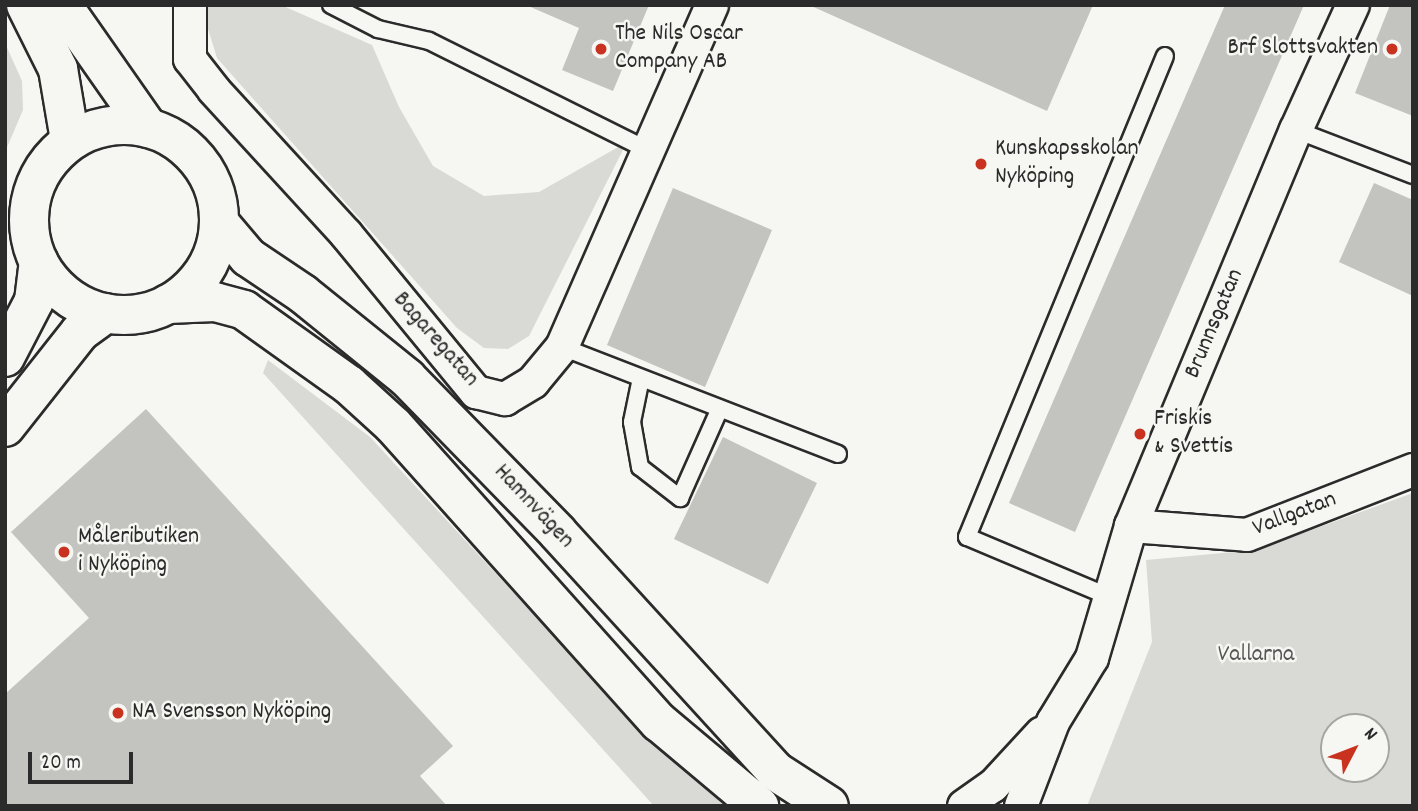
<!DOCTYPE html>
<html>
<head>
<meta charset="utf-8">
<style>
  body { margin:0 }
  #map { position:relative; width:1418px; height:811px; overflow:hidden; background:#f6f6f2; font-family:Dekko,sans-serif }
  div>[style] { position:absolute }
  .green>* { inset:0; background:#d9d9d5 }
  .building>* { inset:0; background:#c3c3c0 }
  .roads { filter:drop-shadow(2px 0 #2b2b2b) drop-shadow(-2px 0 #2b2b2b) drop-shadow(0 2px #2b2b2b) drop-shadow(0 -2px #2b2b2b) }
  .lane>* { height:16px; margin:-8px; padding:0 8px; transform-origin:8px; border-radius:8px; background:#f6f6f2 }
  .street>* { height:32px; margin:-16px; padding:0 16px; transform-origin:16px; border-radius:16px; background:#f6f6f2 }
  .secondary>* { height:38px; margin:-19px; padding:0 19px; transform-origin:19px; border-radius:19px; background:#f6f6f2 }
  .secondary>.ring { margin:-19px; padding:0; box-sizing:content-box; background:none; border:38px solid #f6f6f2; border-radius:50% }
  .dots>* { width:19px; height:19px; translate:-50% -50%; box-sizing:border-box; border:4px solid #f6f6f2; border-radius:50% }
  span { translate:-50% -50%; white-space:nowrap; text-align:center; line-height:1.15; -webkit-text-stroke:5px #f6f6f2; paint-order:stroke }
  .poi-label { font-size:24px; color:#2b2b2b }
  .left { translate:0 -50%; text-align:left }
  .right { translate:-100% -50%; text-align:right }
  .street-label { font-size:24px; color:#2b2b2b }
  .park-label { font-size:24px; color:#565656 }
  .frame { position:absolute; inset:0; border:7px solid #2b2b2b; pointer-events:none }
  .north { position:absolute; left:1320px; top:713px; width:70px; height:70px; box-sizing:border-box; background:#f6f6f2; border:2px solid #a5a5a2; border-radius:50%; rotate:48deg; font-size:19px; font-weight:700; line-height:28px; text-align:center; color:#2b2b2b }
  .north::after { content:''; display:block; margin:auto; width:24px; height:32px; background:#c8321e; clip-path:polygon(50% 0,100% 100%,50% 72%,0 100%) }
  .scale { position:absolute; left:28px; top:752px; width:105px; height:32px; box-sizing:border-box; border:4px solid #2b2b2b; border-top:0; padding-left:9px; font-size:21px; line-height:24px; white-space:nowrap; color:#2b2b2b; -webkit-text-stroke:5px #f6f6f2; paint-order:stroke }
</style>
</head>
<body>
<div id="map">
  <div class="green">
    <i style="clip-path:polygon(208px 5px,281px 5px,372px 45px,399px 107px,433px 166px,484px 196px,539px 192px,627px 142px,529px 336px,508px 349px,484px 348px,457px 328px,217px 58px,204px 16px)"></i>
    <i style="clip-path:polygon(5px 43px,22px 81px,23px 110px,5px 152px)"></i>
    <i style="clip-path:polygon(268px 360px,370px 437px,642px 732px,728px 806px,654px 806px,263px 373px)"></i>
    <i style="clip-path:polygon(evenodd,1413px 493px,1413px 806px,1087px 806px,1152px 642px,1146px 560px,1256px 550px,1413px 493px,1334px 727px,1376px 727px,1376px 769px,1334px 769px,1334px 727px)"></i>
  </div>
  <div class="building">
    <i style="clip-path:polygon(526px 5px,649px 5px,613px 91px,562px 70px,579px 28px)"></i>
    <i style="clip-path:polygon(809px 5px,1093px 5px,1047px 111px)"></i>
    <i style="clip-path:polygon(1225px 5px,1304px 5px,1075px 532px,1009px 503px)"></i>
    <i style="clip-path:polygon(1390px 5px,1413px 5px,1413px 116px,1355px 93px)"></i>
    <i style="clip-path:polygon(1374px 183px,1413px 200px,1413px 296px,1339px 262px)"></i>
    <i style="clip-path:polygon(673px 188px,772px 230px,705px 387px,607px 345px)"></i>
    <i style="clip-path:polygon(146px 409px,453px 746px,420px 776px,447px 806px,5px 806px,5px 694px,89px 618px,11px 532px)"></i>
    <i style="clip-path:polygon(723px 437px,817px 483px,768px 584px,674px 539px)"></i>
  </div>
  <div class="roads">
    <div class="lane">
      <i style="left:331px;top:5px;width:53px;rotate:27.1deg"></i>
      <i style="left:378px;top:29px;width:52px;rotate:13.2deg"></i>
      <i style="left:429px;top:41px;width:245px;rotate:26.5deg"></i>
      <i style="left:1296px;top:130px;width:125px;rotate:21deg"></i>
      <i style="left:562px;top:347px;width:296px;rotate:21.2deg"></i>
      <i style="left:641px;top:378px;width:45px;rotate:101.6deg"></i>
      <i style="left:632px;top:422px;width:46px;rotate:79.9deg"></i>
      <i style="left:640px;top:467px;width:51px;rotate:37.8deg"></i>
      <i style="left:680px;top:498px;width:98px;rotate:-66deg"></i>
      <i style="left:1110px;top:597px;width:155px;rotate:-157.2deg"></i>
      <i style="left:967px;top:537px;width:520px;rotate:-67.63deg"></i>
    </div>
    <div class="street">
      <i style="left:190px;top:5px;width:54px;rotate:90deg"></i>
      <i style="left:190px;top:59px;width:39px;rotate:52deg"></i>
      <i style="left:214px;top:90px;width:195px;rotate:47.5deg"></i>
      <i style="left:346px;top:234px;width:205px;rotate:50.6deg"></i>
      <i style="left:476px;top:392px;width:30px;rotate:14deg"></i>
      <i style="left:505px;top:399px;width:33px;rotate:-31deg"></i>
      <i style="left:533px;top:382px;width:45px;rotate:-50.4deg"></i>
      <i style="left:562px;top:347px;width:373px;rotate:-66.3deg"></i>
      <i style="left:1131px;top:526px;width:116px;rotate:4.4deg"></i>
      <i style="left:1247px;top:535px;width:178px;rotate:-21.4deg"></i>
      <i style="left:964px;top:806px;width:35px;rotate:-35deg"></i>
      <i style="left:993px;top:786px;width:72px;rotate:-47.2deg"></i>
      <i style="left:1021px;top:806px;width:90px;rotate:-69.1deg"></i>
      <i style="left:1053px;top:722px;width:75px;rotate:-58.6deg"></i>
      <i style="left:1092px;top:658px;width:138px;rotate:-73.5deg"></i>
      <i style="left:1131px;top:526px;width:429px;rotate:-67.4deg"></i>
      <i style="left:1296px;top:130px;width:137px;rotate:-65.5deg"></i>
    </div>
    <div class="secondary">
      <i style="left:26px;top:5px;width:72px;rotate:63.4deg"></i>
      <i style="left:58px;top:69px;width:72px;rotate:80.4deg"></i>
      <i style="left:62px;top:5px;width:150px;rotate:55deg"></i>
      <i class="ring" style="left:29px;top:125px;width:152px;height:152px"></i>
      <i style="left:221px;top:225px;width:42px;rotate:49.8deg"></i>
      <i style="left:248px;top:257px;width:66px;rotate:33.9deg"></i>
      <i style="left:303px;top:294px;width:134px;rotate:38.9deg"></i>
      <i style="left:407px;top:378px;width:216px;rotate:45.7deg"></i>
      <i style="left:558px;top:533px;width:322px;rotate:47.6deg"></i>
      <i style="left:775px;top:771px;width:64px;rotate:32.9deg"></i>
      <i style="left:168px;top:304px;width:47px;rotate:-2.4deg"></i>
      <i style="left:215px;top:302px;width:30px;rotate:15deg"></i>
      <i style="left:244px;top:310px;width:129px;rotate:35.5deg"></i>
      <i style="left:349px;top:385px;width:59px;rotate:42.3deg"></i>
      <i style="left:393px;top:425px;width:399px;rotate:48.2deg"></i>
      <i style="left:659px;top:722px;width:131px;rotate:40deg"></i>
      <i style="left:5px;top:357px;width:63px;rotate:-62.6deg"></i>
      <i style="left:34px;top:301px;width:39px;rotate:-83deg"></i>
      <i style="left:5px;top:427px;width:121px;rotate:-51.7deg"></i>
      <i style="left:80px;top:332px;width:32px;rotate:-36deg"></i>
    </div>
  </div>
  <div class="dots">
    <i style="left:601px;top:49px;background:#c8321e"></i>
    <i style="left:1392px;top:49px;background:#c8321e"></i>
    <i style="left:981px;top:164px;background:#c8321e"></i>
    <i style="left:1140px;top:434px;background:#c8321e"></i>
    <i style="left:64px;top:552px;background:#c8321e"></i>
    <i style="left:118px;top:713px;background:#c8321e"></i>
  </div>
  <div class="poi-label">
    <span class="left" style="left:615px;top:49px">The Nils Oscar<br>Company AB</span>
    <span class="right" style="left:1378px;top:49px">Brf Slottsvakten</span>
    <span class="left" style="left:995px;top:164px">Kunskapsskolan<br>Nyköping</span>
    <span class="left" style="left:1154px;top:434px">Friskis<br>&amp; Svettis</span>
    <span class="left" style="left:78px;top:552px">Måleributiken<br>i Nyköping</span>
    <span class="left" style="left:132px;top:713px">NA Svensson Nyköping</span>
  </div>
  <div class="street-label">
    <span style="left:1215px;top:324px;rotate:-67deg">Brunnsgatan</span>
    <span style="left:435px;top:340px;rotate:49deg">Bagaregatan</span>
    <span style="left:533px;top:507px;rotate:47deg">Hamnvägen</span>
    <span style="left:1295px;top:515px;rotate:-21deg">Vallgatan</span>
  </div>
  <div class="park-label">
    <span style="left:1256px;top:656px">Vallarna</span>
  </div>
  <div class="frame"></div>
  <div class="north">N</div>
  <div class="scale">20 m</div>
</div>
</body>
</html>
